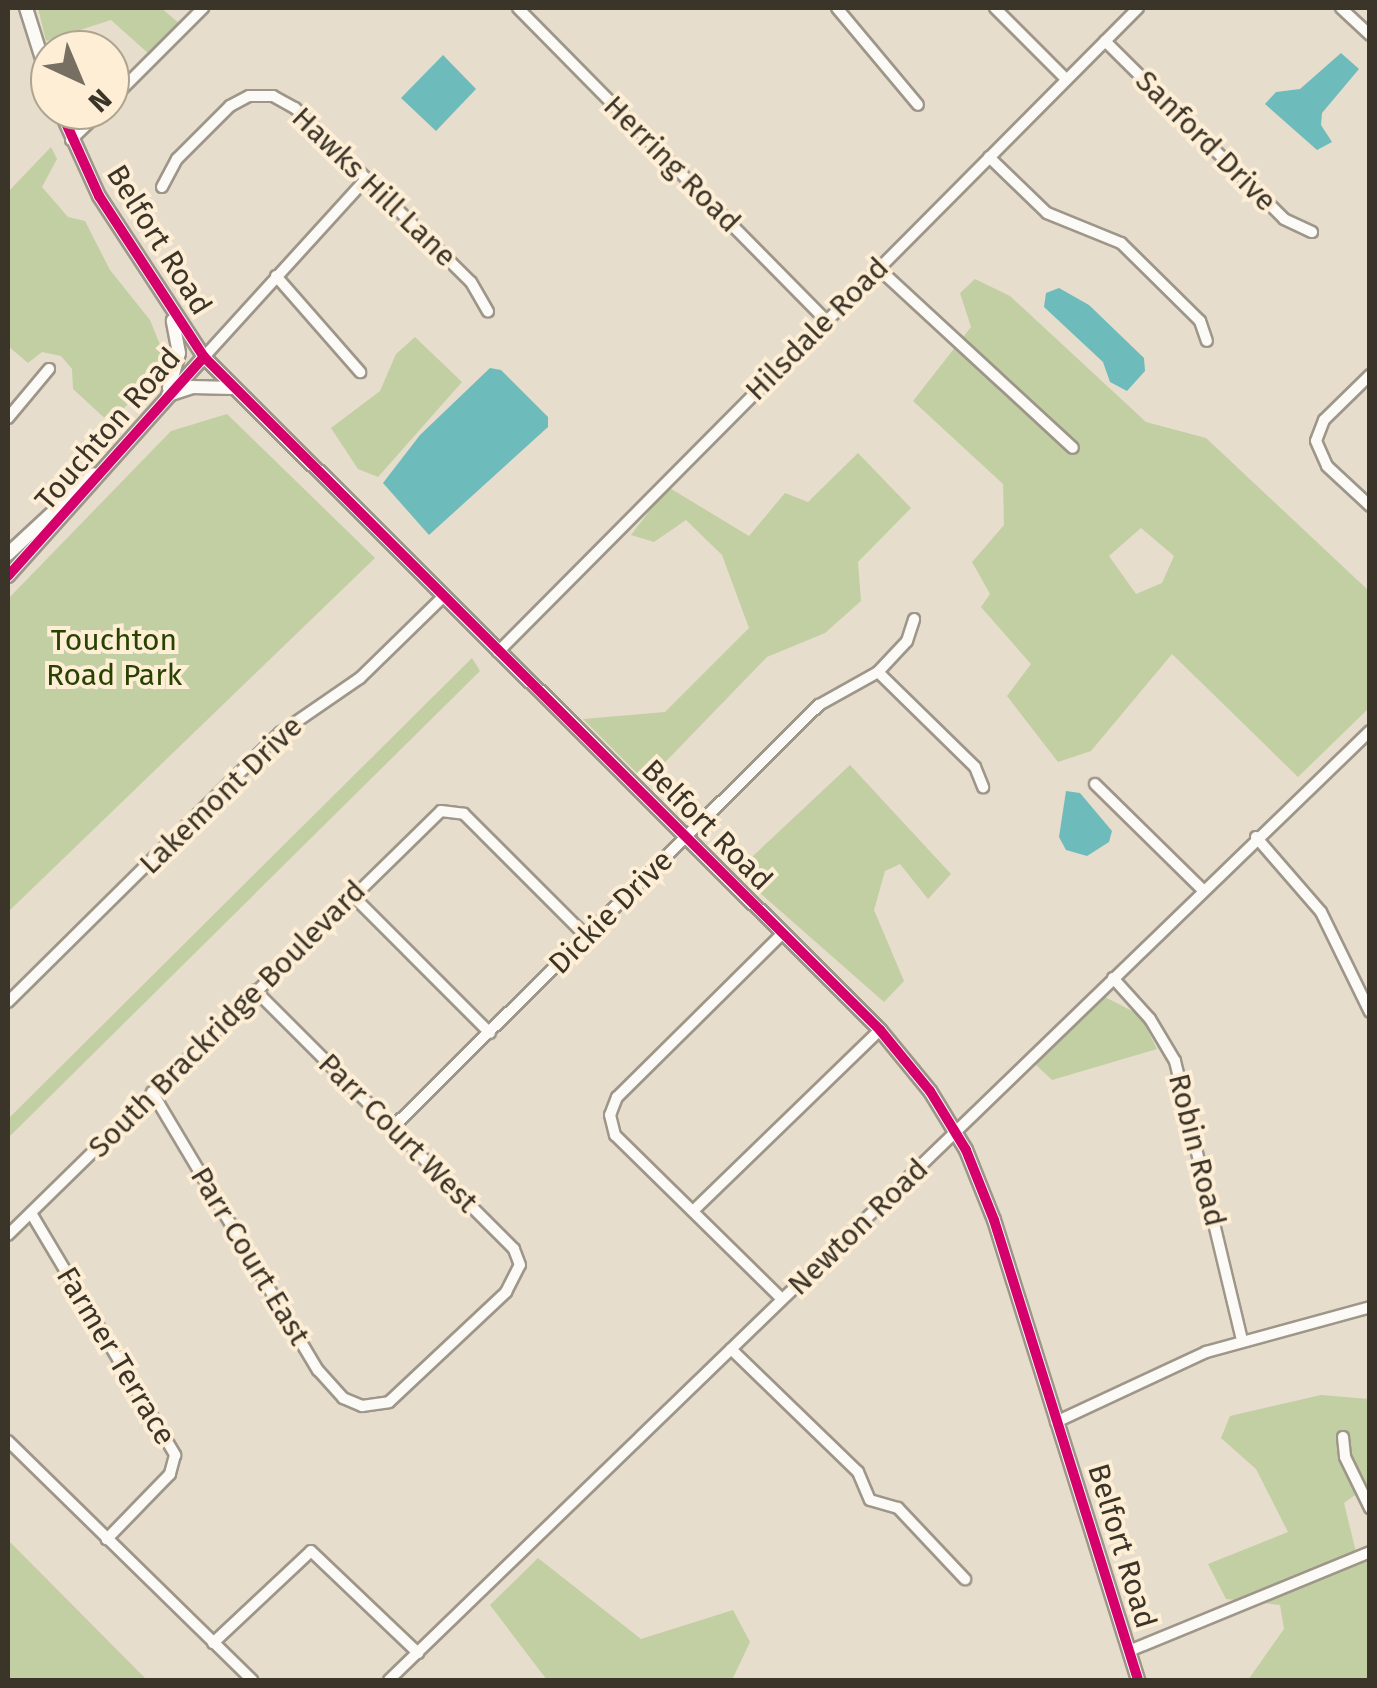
<!DOCTYPE html>
<html>
<head>
<meta charset="utf-8">
<style>
  body { margin:0 }
  #map { position:relative; width:1377px; height:1688px; overflow:hidden; background:#e7ddcc; font-family:"Fira Sans",sans-serif }
  div>[style] { position:absolute }
  .green>* { inset:0; background:#c1cfa3 }
  .water>* { inset:0; background:#6ebbbc }
  .roads { filter:drop-shadow(2px 0 #9e9689) drop-shadow(-2px 0 #9e9689) drop-shadow(0 2px #9e9689) drop-shadow(0 -2px #9e9689) }
  .minor>* { height:10px; margin:-5px; padding:0 5px; transform-origin:5px; border-radius:5px; background:#fbfaf7 }
  .tertiary>* { height:12px; margin:-6px; padding:0 6px; transform-origin:6px; border-radius:6px; background:#fbfaf7 }
  .cycleway>* { height:10px; margin:-5px; padding:0 5px; transform-origin:5px; border-radius:5px; background:#d6006c }
  span { translate:-50% -50%; white-space:nowrap; text-align:center; line-height:1.15; -webkit-text-stroke:8px #fdeed5; paint-order:stroke }
  .street-label { font-size:30px; color:#3b3428 }
  .park-label { font-size:30px; color:#284200 }
  .frame { position:absolute; inset:0; border:10px solid #3b3428; pointer-events:none }
  .north { position:absolute; left:30px; top:30px; width:100px; height:100px; box-sizing:border-box; background:#fdeed5; border:2px solid #afa490; border-radius:50%; rotate:136deg; font-size:28px; font-weight:700; line-height:40px; text-align:center; color:#3b3428 }
  .north::after { content:''; display:block; margin:auto; width:35px; height:45px; background:#776f61; clip-path:polygon(50% 0,100% 100%,50% 72%,0 100%) }
</style>
</head>
<body>
<div id="map">
  <div class="green">
    <i style="clip-path:polygon(38px 8px,161px 8px,179px 23px,149px 54px,111px 20px,46px 41px)"></i>
    <i style="clip-path:polygon(51px 147px,57px 159px,42px 187px,68px 217px,85px 221px,110px 270px,150px 320px,167px 362px,110px 423px,73px 389px,72px 369px,61px 356px,42px 352px,28px 363px,8px 346px,8px 192px)"></i>
    <i style="clip-path:polygon(evenodd,975px 279px,1010px 296px,1146px 422px,1206px 438px,1369px 591px,1369px 708px,1298px 777px,1172px 654px,1091px 751px,1058px 762px,1007px 696px,1031px 664px,981px 607px,990px 594px,972px 562px,1004px 525px,1003px 484px,913px 401px,971px 327px,960px 293px,975px 279px,1141px 528px,1174px 556px,1162px 583px,1136px 594px,1109px 556px,1141px 528px)"></i>
    <i style="clip-path:polygon(415px 337px,462px 382px,378px 477px,358px 469px,331px 428px,380px 391px,396px 354px)"></i>
    <i style="clip-path:polygon(227px 414px,375px 558px,8px 912px,8px 599px,171px 431px)"></i>
    <i style="clip-path:polygon(858px 453px,911px 508px,858px 562px,861px 601px,825px 633px,767px 657px,646px 782px,583px 719px,665px 712px,749px 628px,722px 555px,686px 520px,654px 542px,631px 535px,668px 487px,749px 536px,785px 493px,808px 502px)"></i>
    <i style="clip-path:polygon(472px 658px,480px 671px,8px 1138px,8px 1119px)"></i>
    <i style="clip-path:polygon(850px 765px,951px 874px,928px 899px,900px 864px,885px 871px,874px 910px,904px 981px,884px 1002px,736px 872px)"></i>
    <i style="clip-path:polygon(1105px 997px,1140px 1015px,1157px 1049px,1052px 1080px,1035px 1064px)"></i>
    <i style="clip-path:polygon(1321px 1395px,1369px 1399px,1369px 1485px,1344px 1503px,1356px 1552px,1369px 1552px,1369px 1680px,1248px 1680px,1284px 1629px,1280px 1605px,1226px 1599px,1208px 1564px,1288px 1532px,1256px 1469px,1221px 1438px,1230px 1416px)"></i>
    <i style="clip-path:polygon(8px 1540px,147px 1680px,8px 1680px)"></i>
    <i style="clip-path:polygon(538px 1558px,641px 1639px,733px 1610px,750px 1642px,732px 1680px,547px 1680px,490px 1605px)"></i>
  </div>
  <div class="water">
    <i style="clip-path:polygon(1341px 53px,1359px 69px,1322px 113px,1321px 125px,1332px 142px,1317px 150px,1265px 104px,1276px 92px,1300px 89px)"></i>
    <i style="clip-path:polygon(443px 55px,476px 89px,436px 131px,401px 98px)"></i>
    <i style="clip-path:polygon(1059px 288px,1089px 305px,1144px 358px,1145px 371px,1127px 391px,1110px 382px,1103px 362px,1044px 307px,1046px 293px)"></i>
    <i style="clip-path:polygon(490px 368px,501px 370px,548px 417px,548px 427px,429px 535px,383px 483px,420px 435px)"></i>
    <i style="clip-path:polygon(1066px 791px,1080px 793px,1112px 831px,1109px 842px,1087px 856px,1066px 850px,1059px 837px)"></i>
  </div>
  <div class="roads">
    <div class="minor">
      <i style="left:518px;top:8px;width:438px;rotate:45.4deg"></i>
      <i style="left:837px;top:8px;width:126px;rotate:50.1deg"></i>
      <i style="left:995px;top:8px;width:100px;rotate:45deg"></i>
      <i style="left:1341px;top:8px;width:40px;rotate:43deg"></i>
      <i style="left:1105px;top:41px;width:252px;rotate:44.8deg"></i>
      <i style="left:1284px;top:219px;width:31px;rotate:25deg"></i>
      <i style="left:110px;top:101px;width:132px;rotate:-45deg"></i>
      <i style="left:71px;top:140px;width:43px;rotate:-44.1deg"></i>
      <i style="left:989px;top:157px;width:81px;rotate:44deg"></i>
      <i style="left:1047px;top:213px;width:80px;rotate:22.1deg"></i>
      <i style="left:1121px;top:243px;width:111px;rotate:44.6deg"></i>
      <i style="left:1200px;top:321px;width:21px;rotate:71deg"></i>
      <i style="left:162px;top:187px;width:32px;rotate:-62deg"></i>
      <i style="left:177px;top:159px;width:75px;rotate:-45deg"></i>
      <i style="left:230px;top:106px;width:21px;rotate:-28deg"></i>
      <i style="left:249px;top:96px;width:24px"></i>
      <i style="left:273px;top:96px;width:25px;rotate:29deg"></i>
      <i style="left:295px;top:108px;width:247px;rotate:44.7deg"></i>
      <i style="left:471px;top:282px;width:34px;rotate:60deg"></i>
      <i style="left:878px;top:268px;width:265px;rotate:42.7deg"></i>
      <i style="left:276px;top:276px;width:128px;rotate:48.8deg"></i>
      <i style="left:204px;top:357px;width:241px;rotate:-47.7deg"></i>
      <i style="left:1370px;top:375px;width:64px;rotate:135.6deg"></i>
      <i style="left:1324px;top:420px;width:22px;rotate:111deg"></i>
      <i style="left:1316px;top:441px;width:27px;rotate:66deg"></i>
      <i style="left:1327px;top:466px;width:59px;rotate:42.9deg"></i>
      <i style="left:8px;top:418px;width:64px;rotate:-50.1deg"></i>
      <i style="left:498px;top:652px;width:908px;rotate:-45.18deg"></i>
      <i style="left:878px;top:672px;width:136px;rotate:44.4deg"></i>
      <i style="left:975px;top:767px;width:22px;rotate:68deg"></i>
      <i style="left:1095px;top:784px;width:151px;rotate:44.5deg"></i>
      <i style="left:1256px;top:837px;width:99px;rotate:49.1deg"></i>
      <i style="left:1321px;top:912px;width:111px;rotate:63.9deg"></i>
      <i style="left:352px;top:895px;width:195px;rotate:45deg"></i>
      <i style="left:782px;top:934px;width:232px;rotate:135.3deg"></i>
      <i style="left:617px;top:1097px;width:19px;rotate:111deg"></i>
      <i style="left:610px;top:1115px;width:21px;rotate:76deg"></i>
      <i style="left:615px;top:1135px;width:234px;rotate:44.5deg"></i>
      <i style="left:1113px;top:978px;width:55px;rotate:47.9deg"></i>
      <i style="left:1150px;top:1019px;width:49px;rotate:59.2deg"></i>
      <i style="left:1175px;top:1061px;width:288px;rotate:76.5deg"></i>
      <i style="left:8px;top:1002px;width:383px;rotate:-44.7deg"></i>
      <i style="left:280px;top:733px;width:97px;rotate:-34.5deg"></i>
      <i style="left:360px;top:678px;width:115px;rotate:-44.3deg"></i>
      <i style="left:152px;top:1092px;width:324px;rotate:59.2deg"></i>
      <i style="left:318px;top:1370px;width:38px;rotate:48deg"></i>
      <i style="left:343px;top:1398px;width:21px;rotate:23deg"></i>
      <i style="left:362px;top:1406px;width:27px;rotate:-8deg"></i>
      <i style="left:389px;top:1402px;width:161px;rotate:-43.2deg"></i>
      <i style="left:506px;top:1292px;width:30px;rotate:-63deg"></i>
      <i style="left:520px;top:1265px;width:17px;rotate:-111deg"></i>
      <i style="left:514px;top:1249px;width:366px;rotate:-135deg"></i>
      <i style="left:392px;top:1128px;width:601px;rotate:-44.73deg"></i>
      <i style="left:819px;top:705px;width:68px;rotate:-29.2deg"></i>
      <i style="left:878px;top:672px;width:42px;rotate:-46.9deg"></i>
      <i style="left:907px;top:641px;width:23px;rotate:-72deg"></i>
      <i style="left:693px;top:1211px;width:260px;rotate:-44.1deg"></i>
      <i style="left:31px;top:1213px;width:282px;rotate:59.2deg"></i>
      <i style="left:175px;top:1455px;width:20px;rotate:105deg"></i>
      <i style="left:170px;top:1474px;width:91px;rotate:134.1deg"></i>
      <i style="left:8px;top:1235px;width:606px;rotate:-44.4deg"></i>
      <i style="left:441px;top:811px;width:23px;rotate:7deg"></i>
      <i style="left:464px;top:814px;width:173px;rotate:45deg"></i>
      <i style="left:731px;top:1349px;width:177px;rotate:44.1deg"></i>
      <i style="left:858px;top:1472px;width:30px;rotate:67deg"></i>
      <i style="left:870px;top:1500px;width:29px;rotate:16deg"></i>
      <i style="left:898px;top:1508px;width:98px;rotate:46.7deg"></i>
      <i style="left:1056px;top:1422px;width:166px;rotate:-25deg"></i>
      <i style="left:1206px;top:1352px;width:170px;rotate:-15.3deg"></i>
      <i style="left:1343px;top:1437px;width:20px;rotate:84deg"></i>
      <i style="left:1345px;top:1457px;width:57px;rotate:63.9deg"></i>
      <i style="left:8px;top:1441px;width:342px;rotate:44.4deg"></i>
      <i style="left:213px;top:1643px;width:134px;rotate:-43.2deg"></i>
      <i style="left:311px;top:1551px;width:148px;rotate:43.6deg"></i>
      <i style="left:1129px;top:1651px;width:261px;rotate:-22.3deg"></i>
      <i style="left:389px;top:1680px;width:1365px;rotate:-44.05deg"></i>
    </div>
    <div class="tertiary">
      <i style="left:26px;top:8px;width:80px;rotate:72.5deg"></i>
      <i style="left:60px;top:110px;width:94px;rotate:65.6deg"></i>
      <i style="left:99px;top:196px;width:192px;rotate:56.9deg"></i>
      <i style="left:204px;top:357px;width:954px;rotate:44.87deg"></i>
      <i style="left:880px;top:1030px;width:79px;rotate:50.7deg"></i>
      <i style="left:930px;top:1091px;width:69px;rotate:58.6deg"></i>
      <i style="left:966px;top:1150px;width:75px;rotate:68.2deg"></i>
      <i style="left:994px;top:1220px;width:482px;rotate:72.6deg"></i>
      <i style="left:169px;top:388px;width:36px;rotate:-74deg"></i>
      <i style="left:179px;top:353px;width:33px;rotate:-101deg"></i>
      <i style="left:168px;top:395px;width:25px;rotate:-18deg"></i>
      <i style="left:192px;top:387px;width:41px;rotate:1.4deg"></i>
      <i style="left:8px;top:554px;width:117px;rotate:-42.9deg"></i>
      <i style="left:8px;top:576px;width:294px;rotate:-48.2deg"></i>
    </div>
  </div>
  <div class="cycleway">
    <i style="left:60px;top:110px;width:94px;rotate:65.6deg"></i>
    <i style="left:99px;top:196px;width:192px;rotate:56.9deg"></i>
    <i style="left:204px;top:357px;width:954px;rotate:44.87deg"></i>
    <i style="left:880px;top:1030px;width:79px;rotate:50.7deg"></i>
    <i style="left:930px;top:1091px;width:69px;rotate:58.6deg"></i>
    <i style="left:966px;top:1150px;width:75px;rotate:68.2deg"></i>
    <i style="left:994px;top:1220px;width:482px;rotate:72.6deg"></i>
    <i style="left:8px;top:576px;width:294px;rotate:-48.2deg"></i>
  </div>
  <div class="street-label">
    <span style="left:1206px;top:141px;rotate:45deg">Sanford Drive</span>
    <span style="left:672px;top:164px;rotate:45deg">Herring Road</span>
    <span style="left:374px;top:187px;rotate:44deg">Hawks Hill Lane</span>
    <span style="left:159px;top:240px;rotate:58deg">Belfort Road</span>
    <span style="left:817px;top:329px;rotate:-45deg">Hilsdale Road</span>
    <span style="left:108px;top:429px;rotate:-49deg">Touchton Road</span>
    <span style="left:221px;top:795px;rotate:-44deg">Lakemont Drive</span>
    <span style="left:707px;top:825px;rotate:45deg">Belfort Road</span>
    <span style="left:611px;top:912px;rotate:-45deg">Dickie Drive</span>
    <span style="left:227px;top:1019px;rotate:-45deg">South Brackridge Boulevard</span>
    <span style="left:398px;top:1133px;rotate:45deg">Parr Court West</span>
    <span style="left:1197px;top:1150px;rotate:76deg">Robin Road</span>
    <span style="left:858px;top:1227px;rotate:-44deg">Newton Road</span>
    <span style="left:250px;top:1256px;rotate:59deg">Parr Court East</span>
    <span style="left:116px;top:1356px;rotate:59deg">Farmer Terrace</span>
    <span style="left:1122px;top:1546px;rotate:73deg">Belfort Road</span>
  </div>
  <div class="park-label">
    <span style="left:114px;top:657px">Touchton<br>Road Park</span>
  </div>
  <div class="frame"></div>
  <div class="north">N</div>
</div>
</body>
</html>
